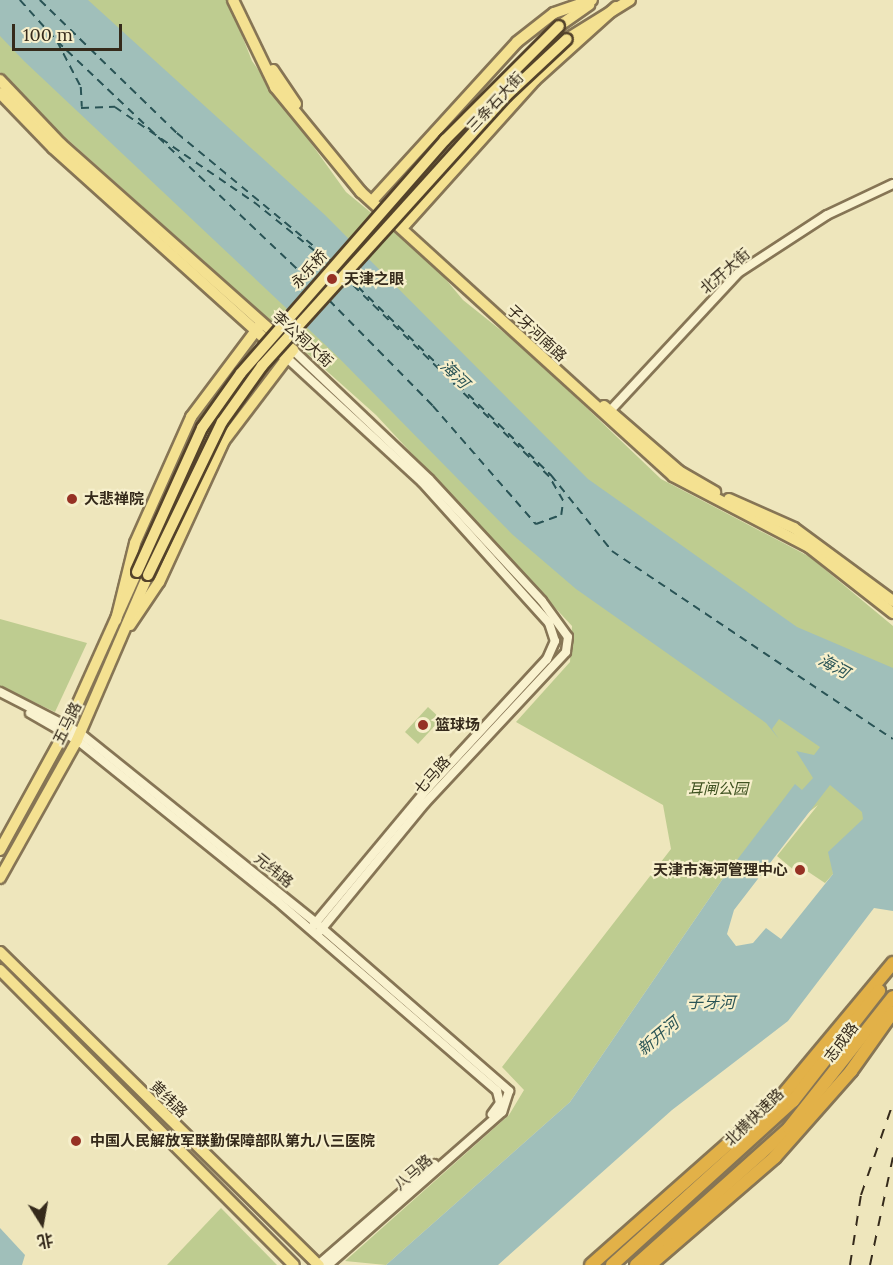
<!DOCTYPE html>
<html>
<head>
<meta charset="utf-8">
<style>
  body { margin:0 }
  #map { position:relative; width:893px; height:1265px; overflow:hidden; background:#eee6bc; font-family:Lora,"Noto Sans SC",serif }
  div>[style] { position:absolute }
  .green>* { inset:0; background:#becc90 }
  .water>* { inset:0; background:#a0bfba }
  .ferry>* { height:1.5px; margin-top:-0.75px; transform-origin:0; background:repeating-linear-gradient(90deg,#295355 0 8px,transparent 0 14px) }
  .roads { filter:drop-shadow(2px 0 #867555) drop-shadow(-2px 0 #867555) drop-shadow(0 2px #867555) drop-shadow(0 -2px #867555) }
  .minor>* { height:8px; margin:-4px; padding:0 4px; transform-origin:4px; border-radius:4px; background:#f9f2cf }
  .major>* { height:10px; margin:-5px; padding:0 5px; transform-origin:5px; border-radius:5px; background:#f4e191 }
  .highway>* { height:12px; margin:-6px; padding:0 6px; transform-origin:6px; border-radius:6px; background:#e2b148 }
  .rail>* { height:2px; margin-top:-1px; transform-origin:0; background:repeating-linear-gradient(90deg,#352a1b 0 10px,transparent 0 20px) }
  .bridges { filter:drop-shadow(2px 0 #53422a) drop-shadow(-2px 0 #53422a) drop-shadow(0 2px #53422a) drop-shadow(0 -2px #53422a) }
  .major-bridge>* { height:10px; margin:-5px; padding:0 5px; transform-origin:5px; border-radius:5px; background:#f4e191 }
  .dots>* { width:16px; height:16px; translate:-50% -50%; box-sizing:border-box; border:3px solid #f6efcb; border-radius:50% }
  span { translate:-50% -50%; white-space:nowrap; text-align:center; line-height:1.15; -webkit-text-stroke:4.5px #f6efcb; paint-order:stroke }
  .street-label { font-size:15px; color:#352a1b }
  .poi-label { font-size:15px; color:#352a1b; font-weight:700 }
  .left { translate:0 -50%; text-align:left }
  .right { translate:-100% -50%; text-align:right }
  .park-label { font-size:15px; color:#3f5221; font-style:italic }
  .water-label { font-size:16px; color:#295355; font-style:italic }
  .north { position:absolute; left:12px; top:1193px; width:60px; height:60px; -webkit-text-stroke:4px #f6efcb; paint-order:stroke; rotate:169deg; font-size:16px; font-weight:700; line-height:24px; text-align:center; color:#352a1b }
  .north::after { content:''; display:block; margin:auto; width:21px; height:27px; background:#352a1b; clip-path:polygon(50% 0,100% 100%,50% 72%,0 100%) }
  .scale { position:absolute; left:12px; top:24px; width:110px; height:27px; box-sizing:border-box; border:3px solid #352a1b; border-top:0; padding-left:8px; font-size:18px; line-height:21px; white-space:nowrap; color:#352a1b; -webkit-text-stroke:4px #f6efcb; paint-order:stroke }
</style>
</head>
<body>
<div id="map">
  <div class="green">
    <i style="clip-path:polygon(0 0,228px 0,252px 61px,346px 192px,433px 264px,463px 300px,527px 351px,661px 479px,810px 557px,893px 626px,893px 867px,832px 859px,833px 874px,825px 883px,807px 871px,801px 876px,777px 856px,818px 805px,724px 877px,570px 1102px,386px 1265px,345px 1261px,509px 1115px,524px 1090px,502px 1067px,671px 849px,663px 805px,516px 722px,570px 662px,572px 626px,376px 415px,28px 104px,0 72px)"></i>
    <i style="clip-path:polygon(0 619px,87px 643px,55px 712px,0 686px)"></i>
    <i style="clip-path:polygon(428px 707px,441px 719px,418px 744px,405px 732px)"></i>
    <i style="clip-path:polygon(221px 1208px,277px 1265px,167px 1265px)"></i>
  </div>
  <div class="water">
    <i style="clip-path:polygon(evenodd,0 0,88px 0,325px 215px,588px 479px,797px 627px,893px 668px,893px 911px,874px 908px,788px 1021px,672px 1110px,498px 1265px,386px 1265px,570px 1102px,724px 877px,795px 784px,802px 790px,813px 778px,796px 751px,814px 755px,820px 747px,779px 719px,772px 729px,779px 739px,766px 723px,576px 589px,513px 535px,335px 354px,24px 61px,0 36px,0 0,830px 785px,862px 812px,863px 819px,828px 852px,833px 874px,781px 939px,766px 928px,753px 943px,736px 946px,727px 934px,734px 910px,830px 785px)"></i>
    <i style="clip-path:polygon(0 1228px,25px 1255px,22px 1265px,0 1265px)"></i>
  </div>
  <div class="ferry">
    <i style="left:20px;top:0;width:55px;rotate:47.9deg"></i>
    <i style="left:57px;top:41px;width:52px;rotate:62.4deg"></i>
    <i style="left:81px;top:87px;width:20px;rotate:87deg"></i>
    <i style="left:40px;top:0;width:191px;rotate:44.2deg"></i>
    <i style="left:177px;top:133px;width:201px;rotate:39.6deg"></i>
    <i style="left:57px;top:41px;width:353px;rotate:43.5deg"></i>
    <i style="left:81px;top:108px;width:34px;rotate:-2deg"></i>
    <i style="left:115px;top:107px;width:168px;rotate:34.4deg"></i>
    <i style="left:254px;top:202px;width:99px;rotate:38.8deg"></i>
    <i style="left:348px;top:277px;width:284px;rotate:44.3deg"></i>
    <i style="left:551px;top:475px;width:97px;rotate:51.2deg"></i>
    <i style="left:612px;top:551px;width:338px;rotate:33.8deg"></i>
    <i style="left:329px;top:300px;width:148px;rotate:45.5deg"></i>
    <i style="left:433px;top:406px;width:157px;rotate:48.9deg"></i>
    <i style="left:536px;top:524px;width:27px;rotate:-20deg"></i>
    <i style="left:561px;top:515px;width:14px;rotate:-82deg"></i>
    <i style="left:563px;top:501px;width:28px;rotate:-120deg"></i>
    <i style="left:549px;top:477px;width:282px;rotate:-135.7deg"></i>
  </div>
  <div class="roads">
    <div class="minor">
      <i style="left:293px;top:350px;width:187px;rotate:43.5deg"></i>
      <i style="left:429px;top:479px;width:166px;rotate:47.2deg"></i>
      <i style="left:542px;top:601px;width:44px;rotate:54.2deg"></i>
      <i style="left:568px;top:637px;width:15px;rotate:98deg"></i>
      <i style="left:566px;top:652px;width:207px;rotate:133deg"></i>
      <i style="left:425px;top:803px;width:167px;rotate:129.4deg"></i>
      <i style="left:287px;top:358px;width:183px;rotate:42.6deg"></i>
      <i style="left:422px;top:482px;width:190px;rotate:48deg"></i>
      <i style="left:549px;top:623px;width:19px;rotate:72deg"></i>
      <i style="left:555px;top:641px;width:20px;rotate:114deg"></i>
      <i style="left:547px;top:659px;width:176px;rotate:132.7deg"></i>
      <i style="left:428px;top:788px;width:180px;rotate:129.8deg"></i>
      <i style="left:607px;top:414px;width:192px;rotate:-47.1deg"></i>
      <i style="left:738px;top:273px;width:106px;rotate:-33.1deg"></i>
      <i style="left:827px;top:215px;width:73px;rotate:-25.2deg"></i>
      <i style="left:0;top:692px;width:90px;rotate:27.1deg"></i>
      <i style="left:80px;top:733px;width:303px;rotate:38.8deg"></i>
      <i style="left:316px;top:923px;width:256px;rotate:41deg"></i>
      <i style="left:509px;top:1091px;width:22px;rotate:108deg"></i>
      <i style="left:502px;top:1112px;width:232px;rotate:138.7deg"></i>
      <i style="left:30px;top:713px;width:54px;rotate:29.9deg"></i>
      <i style="left:77px;top:740px;width:255px;rotate:38.8deg"></i>
      <i style="left:276px;top:900px;width:292px;rotate:40.8deg"></i>
      <i style="left:497px;top:1091px;width:12px;rotate:76deg"></i>
      <i style="left:500px;top:1103px;width:14px;rotate:126deg"></i>
      <i style="left:318px;top:1265px;width:154px;rotate:-41deg"></i>
    </div>
    <div class="major">
      <i style="left:233px;top:0;width:97px;rotate:64.2deg"></i>
      <i style="left:275px;top:87px;width:136px;rotate:50.7deg"></i>
      <i style="left:361px;top:192px;width:422px;rotate:42.3deg"></i>
      <i style="left:673px;top:476px;width:153px;rotate:27.6deg"></i>
      <i style="left:809px;top:547px;width:107px;rotate:38.2deg"></i>
      <i style="left:559px;top:26px;width:37px;rotate:-35deg"></i>
      <i style="left:567px;top:39px;width:74px;rotate:-31.8deg"></i>
      <i style="left:273px;top:70px;width:41px;rotate:55.9deg"></i>
      <i style="left:0;top:80px;width:88px;rotate:46.4deg"></i>
      <i style="left:61px;top:144px;width:310px;rotate:41.6deg"></i>
      <i style="left:293px;top:350px;width:114px;rotate:127.2deg"></i>
      <i style="left:224px;top:441px;width:155px;rotate:114.7deg"></i>
      <i style="left:159px;top:582px;width:52px;rotate:124deg"></i>
      <i style="left:0;top:93px;width:76px;rotate:46.1deg"></i>
      <i style="left:53px;top:148px;width:311px;rotate:42deg"></i>
      <i style="left:372px;top:201px;width:215px;rotate:-47.6deg"></i>
      <i style="left:517px;top:42px;width:47px;rotate:-38.1deg"></i>
      <i style="left:554px;top:13px;width:40px;rotate:-18.9deg"></i>
      <i style="left:404px;top:226px;width:196px;rotate:-48.1deg"></i>
      <i style="left:535px;top:80px;width:109px;rotate:-42deg"></i>
      <i style="left:604px;top:406px;width:99px;rotate:40.9deg"></i>
      <i style="left:679px;top:471px;width:42px;rotate:30.3deg"></i>
      <i style="left:729px;top:499px;width:71px;rotate:24deg"></i>
      <i style="left:794px;top:528px;width:123px;rotate:36.4deg"></i>
      <i style="left:116px;top:620px;width:79px;rotate:-76.1deg"></i>
      <i style="left:135px;top:543px;width:138px;rotate:-66deg"></i>
      <i style="left:191px;top:417px;width:115px;rotate:-53.1deg"></i>
      <i style="left:0;top:850px;width:135px;rotate:-61.2deg"></i>
      <i style="left:65px;top:732px;width:175px;rotate:-65.8deg"></i>
      <i style="left:0;top:878px;width:158px;rotate:-60.8deg"></i>
      <i style="left:77px;top:740px;width:180px;rotate:-66.7deg"></i>
      <i style="left:0;top:952px;width:447px;rotate:44.5deg"></i>
      <i style="left:0;top:970px;width:416px;rotate:45.1deg"></i>
    </div>
    <div class="highway">
      <i style="left:591px;top:1265px;width:256px;rotate:-41.5deg"></i>
      <i style="left:783px;top:1095px;width:172px;rotate:-50.2deg"></i>
      <i style="left:612px;top:1265px;width:244px;rotate:-42.2deg"></i>
      <i style="left:793px;top:1101px;width:140px;rotate:-52deg"></i>
      <i style="left:636px;top:1265px;width:205px;rotate:-41.8deg"></i>
      <i style="left:789px;top:1128px;width:167px;rotate:-51.6deg"></i>
      <i style="left:650px;top:1265px;width:165px;rotate:-40.8deg"></i>
      <i style="left:775px;top:1157px;width:115px;rotate:-48.5deg"></i>
      <i style="left:851px;top:1071px;width:72px;rotate:-54.6deg"></i>
    </div>
  </div>
  <div class="rail">
    <i style="left:850px;top:1265px;width:71px;rotate:-81.1deg"></i>
    <i style="left:861px;top:1195px;width:97px;rotate:-70.8deg"></i>
    <i style="left:870px;top:1265px;width:110px;rotate:-78deg"></i>
  </div>
  <div class="bridges">
    <div class="major-bridge">
      <i style="left:137px;top:572px;width:158px;rotate:-65.7deg"></i>
      <i style="left:202px;top:428px;width:67px;rotate:-54.7deg"></i>
      <i style="left:241px;top:373px;width:310px;rotate:-48.8deg"></i>
      <i style="left:445px;top:140px;width:161px;rotate:-45deg"></i>
      <i style="left:148px;top:575px;width:170px;rotate:-64.2deg"></i>
      <i style="left:222px;top:422px;width:69px;rotate:-54.5deg"></i>
      <i style="left:262px;top:366px;width:364px;rotate:-47.9deg"></i>
      <i style="left:506px;top:96px;width:83px;rotate:-43.1deg"></i>
    </div>
  </div>
  <div class="dots">
    <i style="left:332px;top:279px;background:#963124"></i>
    <i style="left:72px;top:499px;background:#963124"></i>
    <i style="left:423px;top:725px;background:#963124"></i>
    <i style="left:800px;top:870px;background:#963124"></i>
    <i style="left:76px;top:1141px;background:#963124"></i>
  </div>
  <div class="street-label">
    <span style="left:495px;top:102px;rotate:-47deg">三条石大街</span>
    <span style="left:309px;top:269px;rotate:-48deg">永乐桥</span>
    <span style="left:725px;top:271px;rotate:-41deg">北开大街</span>
    <span style="left:537px;top:333px;rotate:43deg">子牙河南路</span>
    <span style="left:303px;top:339px;rotate:42deg">李公祠大街</span>
    <span style="left:67px;top:723px;rotate:-64deg">五马路</span>
    <span style="left:432px;top:775px;rotate:-48deg">七马路</span>
    <span style="left:274px;top:870px;rotate:39deg">元纬路</span>
    <span style="left:841px;top:1042px;rotate:-53deg">志成路</span>
    <span style="left:169px;top:1099px;rotate:45deg">黄纬路</span>
    <span style="left:754px;top:1117px;rotate:-44deg">北横快速路</span>
    <span style="left:413px;top:1172px;rotate:-41deg">八马路</span>
  </div>
  <div class="poi-label">
    <span class="left" style="left:344px;top:279px">天津之眼</span>
    <span class="left" style="left:84px;top:499px">大悲禅院</span>
    <span class="left" style="left:435px;top:725px">篮球场</span>
    <span class="right" style="left:788px;top:870px">天津市海河管理中心</span>
    <span class="left" style="left:90px;top:1141px">中国人民解放军联勤保障部队第九八三医院</span>
  </div>
  <div class="park-label">
    <span style="left:718px;top:789px">耳闸公园</span>
  </div>
  <div class="water-label">
    <span style="left:455px;top:374px;rotate:44deg">海河</span>
    <span style="left:834px;top:666px;rotate:29deg">海河</span>
    <span style="left:711px;top:1002px">子牙河</span>
    <span style="left:658px;top:1036px;rotate:-40deg">新开河</span>
  </div>
  <div class="north">北</div>
  <div class="scale">100 m</div>
</div>
</body>
</html>
